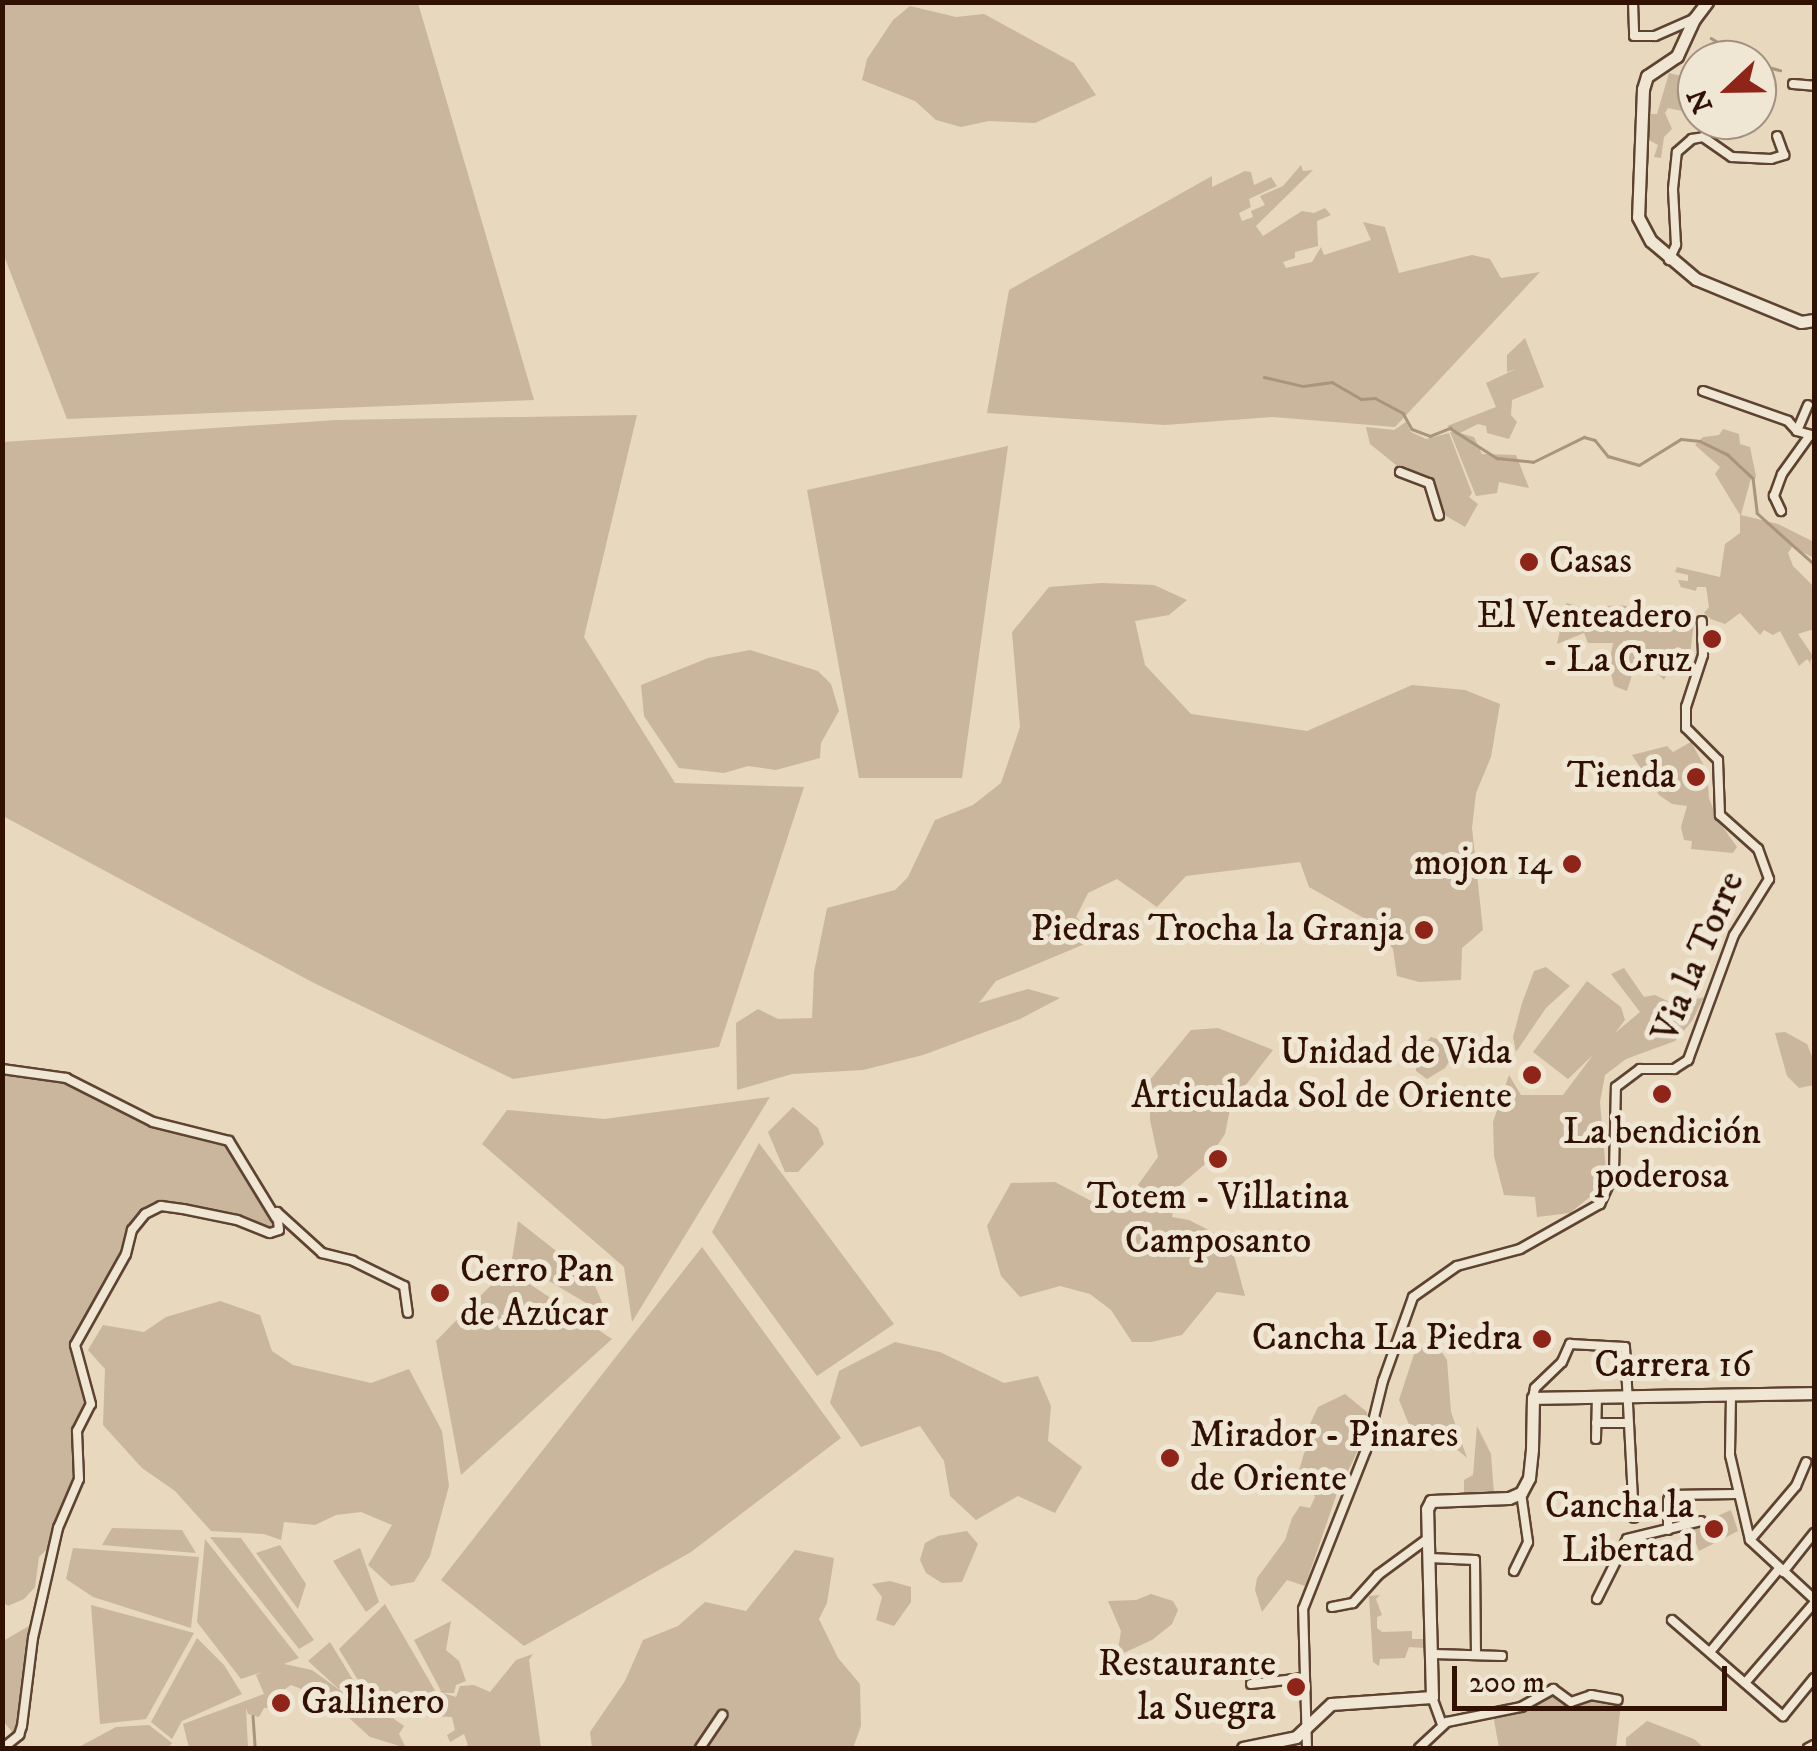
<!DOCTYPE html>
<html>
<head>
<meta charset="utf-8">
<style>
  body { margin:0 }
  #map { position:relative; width:1817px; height:1751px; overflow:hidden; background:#e8d8bd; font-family:"IM FELL DW Pica",serif }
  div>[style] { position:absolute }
  .green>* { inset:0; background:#c9b69d }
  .stream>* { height:2.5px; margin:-1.25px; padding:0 1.25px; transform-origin:1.25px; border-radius:1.25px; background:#a9947d }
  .roads { filter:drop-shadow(2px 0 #5e4331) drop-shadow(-2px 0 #5e4331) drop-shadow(0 2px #5e4331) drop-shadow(0 -2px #5e4331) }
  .street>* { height:8px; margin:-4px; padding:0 4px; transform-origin:4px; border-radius:4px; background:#f0e6d4 }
  .secondary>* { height:11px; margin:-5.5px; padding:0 5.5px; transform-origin:5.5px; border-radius:5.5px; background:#f0e6d4 }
  .dots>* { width:28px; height:28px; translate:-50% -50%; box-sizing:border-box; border:5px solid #f0e6d4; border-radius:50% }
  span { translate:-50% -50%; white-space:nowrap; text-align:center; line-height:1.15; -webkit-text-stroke:10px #f0e6d4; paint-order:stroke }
  .poi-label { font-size:38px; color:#301102 }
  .left { translate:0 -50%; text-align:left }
  .right { translate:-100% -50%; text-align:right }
  .street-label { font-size:38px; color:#301102 }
  .frame { position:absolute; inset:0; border:5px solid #301102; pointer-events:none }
  .north { position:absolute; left:1677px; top:40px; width:100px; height:100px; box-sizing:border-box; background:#f0e6d4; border:2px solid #a39180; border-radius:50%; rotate:248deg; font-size:28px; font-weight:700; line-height:40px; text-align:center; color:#301102 }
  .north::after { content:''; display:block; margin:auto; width:35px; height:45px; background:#8f2418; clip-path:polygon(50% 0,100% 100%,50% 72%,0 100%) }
  .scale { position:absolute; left:1452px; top:1666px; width:275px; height:45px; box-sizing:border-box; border:5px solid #301102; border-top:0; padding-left:12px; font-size:30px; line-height:35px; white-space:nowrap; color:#301102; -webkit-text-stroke:8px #f0e6d4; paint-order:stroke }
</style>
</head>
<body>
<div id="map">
  <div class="green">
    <i style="clip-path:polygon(3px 2px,418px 3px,534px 400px,67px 419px,3px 253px)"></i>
    <i style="clip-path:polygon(910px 6px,956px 17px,984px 14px,1074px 63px,1096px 95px,1035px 123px,989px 121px,961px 127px,936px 120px,915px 101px,862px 80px,867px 59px,893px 20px)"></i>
    <i style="clip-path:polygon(1669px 73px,1697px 80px,1693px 84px,1697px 105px,1687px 112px,1668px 108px,1665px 113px,1672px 129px,1664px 137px,1661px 158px,1654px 157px,1658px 145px,1647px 139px,1645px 122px,1648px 114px,1657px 114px)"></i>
    <i style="clip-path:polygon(1301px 165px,1303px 171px,1313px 170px,1256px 226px,1263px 236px,1302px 211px,1314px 213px,1325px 208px,1331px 215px,1317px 221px,1318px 246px,1295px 252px,1295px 258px,1283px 262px,1286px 268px,1312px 262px,1321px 247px,1324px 255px,1371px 240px,1363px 222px,1385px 227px,1399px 273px,1472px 255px,1490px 259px,1501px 278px,1540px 272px,1395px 427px,1273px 417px,1165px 425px,987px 413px,1009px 290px,1212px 176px,1212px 187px,1245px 171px,1251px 172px,1254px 185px,1271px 177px,1277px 186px,1249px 199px,1251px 207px,1239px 213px,1242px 221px,1253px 217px,1251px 211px,1265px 205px,1260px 196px,1283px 186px)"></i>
    <i style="clip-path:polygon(1525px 338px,1544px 387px,1512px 400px,1511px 415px,1517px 422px,1509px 439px,1487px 433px,1486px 426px,1478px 424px,1460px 433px,1474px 437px,1482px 454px,1516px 455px,1529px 488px,1499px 482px,1497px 493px,1476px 496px,1450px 432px,1454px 432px,1447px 426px,1496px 407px,1486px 383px,1516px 369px,1507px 372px,1507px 355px)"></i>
    <i style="clip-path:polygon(637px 415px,584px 637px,675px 783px,804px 787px,719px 1047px,513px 1079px,312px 982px,3px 816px,3px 442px,337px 420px)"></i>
    <i style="clip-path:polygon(1406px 422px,1411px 432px,1426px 439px,1449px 433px,1472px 493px,1469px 497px,1478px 504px,1465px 527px,1441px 513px,1433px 479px,1401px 469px,1370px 444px,1366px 427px,1394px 430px)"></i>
    <i style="clip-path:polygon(1723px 429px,1739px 434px,1740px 444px,1750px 447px,1756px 476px,1754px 481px,1751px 478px,1741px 515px,1778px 524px,1814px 542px,1814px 558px,1792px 547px,1788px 553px,1793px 566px,1814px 587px,1814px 629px,1798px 634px,1813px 656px,1810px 662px,1814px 668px,1807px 659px,1799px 666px,1780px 631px,1773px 635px,1764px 630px,1760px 635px,1740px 613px,1725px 624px,1711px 619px,1704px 613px,1709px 607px,1706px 587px,1697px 587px,1696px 591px,1681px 587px,1678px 580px,1688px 581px,1688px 575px,1675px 572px,1677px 567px,1720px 577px,1725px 544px,1740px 533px,1740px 515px,1715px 474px,1720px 467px,1695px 445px,1703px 437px,1719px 435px)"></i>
    <i style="clip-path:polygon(1008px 446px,962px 778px,859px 778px,807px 490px)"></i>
    <i style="clip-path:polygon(1101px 583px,1154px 585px,1187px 600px,1169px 615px,1135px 621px,1145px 665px,1191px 714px,1307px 731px,1412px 685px,1465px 690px,1500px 704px,1491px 757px,1476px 793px,1472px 828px,1483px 930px,1462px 948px,1461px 980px,1419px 982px,1397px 976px,1393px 949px,1376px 925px,1309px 887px,1300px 862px,1186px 876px,1157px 907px,1117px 879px,1088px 893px,1076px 917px,1099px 938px,996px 981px,979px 1003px,1028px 989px,1060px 998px,1020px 1019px,923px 1055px,863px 1070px,792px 1074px,737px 1090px,736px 1023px,758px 1009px,778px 1019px,812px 1018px,814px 972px,827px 908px,895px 890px,908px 877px,935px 820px,973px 805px,1001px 783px,1020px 727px,1012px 632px,1049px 587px)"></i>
    <i style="clip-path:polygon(1566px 603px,1586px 608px,1619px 605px,1687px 614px,1694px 622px,1690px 655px,1677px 654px,1664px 680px,1643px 659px,1637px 659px,1627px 691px,1614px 686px,1609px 665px,1613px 643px,1588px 643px,1584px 633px,1557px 644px)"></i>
    <i style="clip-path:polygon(750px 650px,818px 671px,831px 684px,839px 711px,821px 743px,820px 758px,776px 770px,748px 766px,724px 773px,679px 768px,644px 716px,641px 685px,708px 658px)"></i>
    <i style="clip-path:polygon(1691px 742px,1707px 771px,1709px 798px,1717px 819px,1737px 847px,1733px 853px,1691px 849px,1692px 841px,1684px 840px,1681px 827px,1687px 806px,1672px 804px,1659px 795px,1632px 755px,1667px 746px,1673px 752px)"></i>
    <i style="clip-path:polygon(1546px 967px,1570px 986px,1546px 1008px,1516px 1052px,1513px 1037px,1522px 1003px,1534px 971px)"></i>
    <i style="clip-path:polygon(1624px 968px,1644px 997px,1655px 995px,1676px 1005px,1704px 997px,1692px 1021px,1675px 1041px,1626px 1059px,1605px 1075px,1600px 1102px,1606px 1171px,1596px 1192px,1570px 1213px,1537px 1217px,1535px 1197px,1504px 1195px,1494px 1156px,1493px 1122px,1509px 1075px,1521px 1095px,1563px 1095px,1593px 1055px,1568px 1079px,1533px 1052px,1587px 981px,1621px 1007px,1625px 1020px,1615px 1033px,1640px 1012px,1611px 974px)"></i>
    <i style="clip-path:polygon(1218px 1028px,1273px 1050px,1231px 1104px,1225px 1134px,1204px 1165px,1177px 1188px,1172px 1217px,1189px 1220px,1230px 1241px,1245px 1296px,1217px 1292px,1182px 1335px,1151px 1342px,1132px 1342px,1111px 1310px,1090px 1294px,1060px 1286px,1020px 1297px,1001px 1276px,987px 1226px,1011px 1183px,1055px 1182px,1097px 1204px,1133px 1192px,1158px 1157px,1150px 1120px,1149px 1081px,1191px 1030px)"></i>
    <i style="clip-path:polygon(1785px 1032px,1807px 1044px,1814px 1061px,1814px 1085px,1799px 1088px,1787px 1076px,1775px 1033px)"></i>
    <i style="clip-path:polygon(1431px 1037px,1459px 1046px,1445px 1068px,1427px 1079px,1416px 1071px,1415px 1053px)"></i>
    <i style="clip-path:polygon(3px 1069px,66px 1078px,153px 1122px,229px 1141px,278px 1222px,276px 1233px,183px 1209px,152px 1209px,132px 1229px,132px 1241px,75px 1345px,91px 1404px,78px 1431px,79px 1479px,61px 1518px,64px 1533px,39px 1557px,35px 1587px,24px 1599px,8px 1606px,3px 1602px)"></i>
    <i style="clip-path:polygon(770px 1097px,632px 1322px,624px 1267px,482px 1144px,507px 1110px,604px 1119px)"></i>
    <i style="clip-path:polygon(793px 1107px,818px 1128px,824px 1144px,798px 1172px,785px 1172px,768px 1132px)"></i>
    <i style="clip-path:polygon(759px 1143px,894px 1324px,817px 1376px,712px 1232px)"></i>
    <i style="clip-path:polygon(518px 1221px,592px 1279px,608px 1316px,512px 1259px)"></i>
    <i style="clip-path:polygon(702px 1247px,841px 1438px,691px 1552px,524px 1646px,441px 1580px)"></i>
    <i style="clip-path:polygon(507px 1269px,612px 1339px,461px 1475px,436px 1341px)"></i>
    <i style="clip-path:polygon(220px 1301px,260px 1315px,272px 1351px,293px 1365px,371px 1383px,409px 1369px,442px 1431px,449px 1486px,430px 1556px,414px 1582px,391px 1586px,368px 1565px,392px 1525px,361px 1512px,336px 1515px,315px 1525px,284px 1522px,281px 1540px,264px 1534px,211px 1531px,175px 1491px,142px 1468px,103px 1425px,105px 1369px,88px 1350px,103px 1325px,144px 1332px,166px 1317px)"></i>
    <i style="clip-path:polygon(895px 1342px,940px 1352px,1004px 1383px,1038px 1376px,1051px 1406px,1048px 1441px,1082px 1467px,1055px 1513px,1018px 1496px,976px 1520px,950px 1496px,944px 1461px,920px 1426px,861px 1447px,830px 1403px,839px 1371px)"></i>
    <i style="clip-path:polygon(1437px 1345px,1447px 1360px,1451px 1412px,1467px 1458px,1434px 1430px,1410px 1427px,1399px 1400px,1416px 1348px)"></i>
    <i style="clip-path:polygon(1345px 1394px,1367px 1412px,1368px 1429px,1336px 1496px,1305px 1586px,1287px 1580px,1262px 1612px,1255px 1590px,1257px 1578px,1285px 1540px,1292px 1518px,1300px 1506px,1310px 1508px,1315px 1497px,1299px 1471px,1304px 1453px,1315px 1443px,1309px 1426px,1318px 1407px)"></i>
    <i style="clip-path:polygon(1477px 1426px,1491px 1454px,1494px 1494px,1464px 1494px,1464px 1480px,1473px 1475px)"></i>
    <i style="clip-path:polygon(1731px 1510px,1738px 1531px,1699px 1551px,1690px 1528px)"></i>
    <i style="clip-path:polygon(112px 1528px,182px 1530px,196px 1553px,102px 1545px)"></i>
    <i style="clip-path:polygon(967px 1531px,978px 1544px,962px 1582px,942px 1583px,926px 1573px,920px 1560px,925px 1543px,938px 1536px)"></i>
    <i style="clip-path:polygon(210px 1537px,241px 1538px,314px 1640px,299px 1649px)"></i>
    <i style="clip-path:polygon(205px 1539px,299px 1658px,284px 1664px,312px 1670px,341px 1691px,308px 1661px,330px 1642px,361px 1693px,359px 1704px,343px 1693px,359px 1714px,386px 1713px,404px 1726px,399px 1734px,406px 1748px,370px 1737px,328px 1699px,291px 1685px,279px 1693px,275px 1707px,264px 1708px,259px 1717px,248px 1714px,246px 1708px,248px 1748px,189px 1748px,183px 1724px,264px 1694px,256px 1675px,262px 1672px,241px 1679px,197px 1622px)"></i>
    <i style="clip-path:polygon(280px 1545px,306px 1584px,298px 1609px,256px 1553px)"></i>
    <i style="clip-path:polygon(73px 1548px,199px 1557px,191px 1628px,93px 1597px,66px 1579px)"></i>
    <i style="clip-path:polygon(360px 1548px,379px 1602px,366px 1612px,333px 1561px)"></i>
    <i style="clip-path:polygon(795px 1550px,834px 1558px,827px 1603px,819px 1619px,838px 1658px,860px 1684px,861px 1726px,853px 1748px,592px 1748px,590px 1732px,625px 1681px,643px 1640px,678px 1626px,705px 1602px,746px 1611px)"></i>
    <i style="clip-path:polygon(890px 1581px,911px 1587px,911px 1602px,894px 1626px,876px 1620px,882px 1597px,872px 1584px)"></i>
    <i style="clip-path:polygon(1151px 1594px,1173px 1601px,1178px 1610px,1172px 1624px,1152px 1640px,1117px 1656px,1121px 1631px,1108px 1601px,1136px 1600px)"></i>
    <i style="clip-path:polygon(1380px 1595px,1376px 1599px,1382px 1615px,1377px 1617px,1377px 1628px,1382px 1632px,1412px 1631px,1412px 1639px,1424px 1639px,1425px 1648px,1409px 1647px,1405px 1658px,1380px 1659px,1379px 1666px,1373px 1662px,1369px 1596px)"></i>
    <i style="clip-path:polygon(385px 1604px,437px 1694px,441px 1691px,414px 1640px,451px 1621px,446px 1650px,459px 1661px,466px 1681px,456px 1685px,454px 1693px,443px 1693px,456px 1697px,460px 1686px,474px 1685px,490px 1692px,516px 1660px,533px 1654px,529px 1660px,541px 1748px,461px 1748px,468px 1745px,464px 1734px,450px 1742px,447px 1735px,455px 1730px,452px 1717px,429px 1716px,438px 1711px,428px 1706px,406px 1711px,401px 1699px,390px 1690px,370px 1700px,339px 1649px)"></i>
    <i style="clip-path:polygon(91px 1605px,194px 1633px,146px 1719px,100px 1724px)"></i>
    <i style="clip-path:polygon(29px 1626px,26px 1689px,14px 1734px,3px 1721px,3px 1641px)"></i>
    <i style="clip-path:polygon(197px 1638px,224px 1665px,242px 1694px,182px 1721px,172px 1739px,151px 1722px)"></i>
    <i style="clip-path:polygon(1553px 1690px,1563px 1698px,1605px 1698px,1621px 1703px,1616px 1748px,1499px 1748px,1493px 1714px)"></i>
    <i style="clip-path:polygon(1647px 1721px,1694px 1739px,1704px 1748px,1626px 1748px,1626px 1738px)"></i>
    <i style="clip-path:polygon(149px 1725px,172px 1743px,168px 1748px,77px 1748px,116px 1727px)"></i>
  </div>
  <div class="stream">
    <i style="left:1711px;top:38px;width:43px;rotate:30.7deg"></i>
    <i style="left:1757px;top:64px;width:24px;rotate:15deg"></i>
    <i style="left:1264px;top:377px;width:40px;rotate:13deg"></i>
    <i style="left:1303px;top:386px;width:29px;rotate:-8deg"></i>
    <i style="left:1332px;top:382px;width:34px;rotate:30deg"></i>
    <i style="left:1361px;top:399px;width:14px;rotate:-4deg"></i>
    <i style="left:1375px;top:398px;width:32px;rotate:28deg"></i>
    <i style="left:1403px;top:413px;width:18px;rotate:61deg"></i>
    <i style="left:1412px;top:429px;width:19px;rotate:21deg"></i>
    <i style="left:1430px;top:436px;width:22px;rotate:-22deg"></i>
    <i style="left:1450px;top:428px;width:56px;rotate:32.6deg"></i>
    <i style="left:1497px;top:458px;width:36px;rotate:6deg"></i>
    <i style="left:1533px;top:462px;width:57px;rotate:-26.1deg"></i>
    <i style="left:1584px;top:437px;width:11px;rotate:15deg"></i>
    <i style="left:1595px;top:440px;width:21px;rotate:51deg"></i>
    <i style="left:1608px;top:456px;width:32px;rotate:16deg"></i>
    <i style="left:1639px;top:465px;width:49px;rotate:-31.8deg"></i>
    <i style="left:1681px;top:439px;width:19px;rotate:6deg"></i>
    <i style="left:1700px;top:441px;width:30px;rotate:26deg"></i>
    <i style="left:1727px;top:454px;width:35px;rotate:43deg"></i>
    <i style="left:1753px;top:478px;width:35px;rotate:83deg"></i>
    <i style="left:1757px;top:513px;width:76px;rotate:41.8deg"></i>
    <i style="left:253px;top:1716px;width:32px;rotate:86deg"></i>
  </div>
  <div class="roads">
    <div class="street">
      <i style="left:1633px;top:2px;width:34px;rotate:88deg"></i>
      <i style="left:1634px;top:36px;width:21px"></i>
      <i style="left:1655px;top:36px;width:43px;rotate:-23.6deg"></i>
      <i style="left:1793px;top:84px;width:21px;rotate:5deg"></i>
      <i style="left:1669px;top:260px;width:17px;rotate:-65deg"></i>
      <i style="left:1676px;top:245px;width:56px;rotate:-93.1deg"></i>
      <i style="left:1673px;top:189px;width:37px;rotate:-84deg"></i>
      <i style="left:1677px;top:152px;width:20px;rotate:-41deg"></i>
      <i style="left:1692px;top:139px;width:11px;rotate:-10deg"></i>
      <i style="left:1703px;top:137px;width:35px;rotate:35deg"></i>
      <i style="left:1732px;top:157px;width:39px;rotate:3deg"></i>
      <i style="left:1771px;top:159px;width:14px;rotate:-17deg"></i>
      <i style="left:1784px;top:155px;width:20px;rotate:-110deg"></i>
      <i style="left:1703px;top:391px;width:90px;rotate:19.4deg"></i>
      <i style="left:1788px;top:421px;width:13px;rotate:48deg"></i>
      <i style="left:1797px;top:431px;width:18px;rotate:16deg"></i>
      <i style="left:1797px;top:431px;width:28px;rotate:-67deg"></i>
      <i style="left:1400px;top:472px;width:31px;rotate:21deg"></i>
      <i style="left:1429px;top:483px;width:34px;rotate:73deg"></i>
      <i style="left:1781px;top:511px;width:17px;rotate:-115deg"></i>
      <i style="left:1774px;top:496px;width:23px;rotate:-70deg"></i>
      <i style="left:1782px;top:474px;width:48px;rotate:-54.3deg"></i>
      <i style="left:2px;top:1069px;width:65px;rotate:8deg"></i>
      <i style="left:66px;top:1078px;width:97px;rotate:26.8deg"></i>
      <i style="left:153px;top:1122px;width:78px;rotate:14deg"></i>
      <i style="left:229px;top:1141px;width:90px;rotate:58.6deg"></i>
      <i style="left:1731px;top:1396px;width:59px;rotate:91deg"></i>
      <i style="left:1730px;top:1455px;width:87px;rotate:76.8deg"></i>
      <i style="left:1750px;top:1540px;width:87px;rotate:42.7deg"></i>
      <i style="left:1533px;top:1398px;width:10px;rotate:-79deg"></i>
      <i style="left:1535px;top:1388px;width:37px;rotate:-44deg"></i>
      <i style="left:1562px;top:1362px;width:20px;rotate:-66deg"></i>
      <i style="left:1570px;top:1344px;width:55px;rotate:3.1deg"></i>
      <i style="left:1625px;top:1347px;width:171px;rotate:87deg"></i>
      <i style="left:1596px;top:1423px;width:31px"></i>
      <i style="left:1596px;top:1439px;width:43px;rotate:-88.7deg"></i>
      <i style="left:1669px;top:1495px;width:67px;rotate:-0.9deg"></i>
      <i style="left:1668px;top:1500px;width:30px;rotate:90deg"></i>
      <i style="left:1750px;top:1540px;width:71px;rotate:-49.6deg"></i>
      <i style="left:1796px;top:1486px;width:26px;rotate:-67deg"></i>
      <i style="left:1429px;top:1558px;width:46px;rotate:2.5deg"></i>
      <i style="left:1475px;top:1560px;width:93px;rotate:89.4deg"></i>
      <i style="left:1514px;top:1571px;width:32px;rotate:-64deg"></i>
      <i style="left:1528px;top:1542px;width:49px;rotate:-98.1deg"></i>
      <i style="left:1783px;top:1572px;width:50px;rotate:-51.5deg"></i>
      <i style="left:1597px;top:1599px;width:67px;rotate:-63.4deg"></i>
      <i style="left:1627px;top:1539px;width:76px;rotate:-13.7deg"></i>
      <i style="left:1332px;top:1607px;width:21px;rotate:-11deg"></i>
      <i style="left:1353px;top:1603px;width:38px;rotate:-48deg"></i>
      <i style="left:1378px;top:1575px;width:61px;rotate:-36.3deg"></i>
      <i style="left:1672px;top:1620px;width:147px;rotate:40.9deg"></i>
      <i style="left:1783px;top:1716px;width:49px;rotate:-50.8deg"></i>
      <i style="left:1710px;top:1652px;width:108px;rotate:-50.3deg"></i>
      <i style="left:1433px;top:1654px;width:69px;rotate:1.7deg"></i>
      <i style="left:1745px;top:1683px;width:106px;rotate:-49.2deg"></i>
      <i style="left:1251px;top:1684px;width:53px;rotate:-6.5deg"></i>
      <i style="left:1432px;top:1697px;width:30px;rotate:70deg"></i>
      <i style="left:3px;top:1748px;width:21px;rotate:-39deg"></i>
      <i style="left:19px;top:1735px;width:9px;rotate:-72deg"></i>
      <i style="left:22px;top:1726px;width:89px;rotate:-82.9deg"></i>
      <i style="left:33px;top:1638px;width:113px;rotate:-77.2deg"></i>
      <i style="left:58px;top:1528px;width:53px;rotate:-66.8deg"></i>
      <i style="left:79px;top:1479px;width:48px;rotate:-92.4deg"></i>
      <i style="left:77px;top:1431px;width:30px;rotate:-63deg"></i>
      <i style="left:91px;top:1404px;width:61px;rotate:-105.2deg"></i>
      <i style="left:75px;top:1345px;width:104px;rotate:-60.7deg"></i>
      <i style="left:126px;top:1254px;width:25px;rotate:-76deg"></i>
      <i style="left:132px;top:1230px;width:21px;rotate:-51deg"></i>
      <i style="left:145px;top:1214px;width:18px;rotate:-27deg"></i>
      <i style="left:161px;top:1206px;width:22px;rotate:8deg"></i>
      <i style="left:183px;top:1209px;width:55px;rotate:11.5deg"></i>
      <i style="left:237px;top:1220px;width:35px;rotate:22deg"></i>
      <i style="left:270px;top:1233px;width:9px;rotate:-18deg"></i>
      <i style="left:279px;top:1230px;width:18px;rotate:-96deg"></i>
      <i style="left:277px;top:1212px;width:61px;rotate:42.3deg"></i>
      <i style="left:322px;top:1253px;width:32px;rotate:14deg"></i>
      <i style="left:353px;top:1261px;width:57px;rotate:26.1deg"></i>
      <i style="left:404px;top:1286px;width:27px;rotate:82deg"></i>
      <i style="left:700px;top:1748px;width:40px;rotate:-56deg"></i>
      <i style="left:1307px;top:1748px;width:139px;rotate:-91.6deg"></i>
      <i style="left:1303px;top:1609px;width:171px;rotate:-68.4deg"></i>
      <i style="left:1366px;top:1450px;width:71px;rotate:-76.2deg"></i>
      <i style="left:1383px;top:1381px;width:89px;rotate:-70.3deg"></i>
      <i style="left:1413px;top:1297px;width:54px;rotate:-35.2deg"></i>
      <i style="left:1457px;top:1266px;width:65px;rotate:-15.1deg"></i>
      <i style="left:1520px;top:1249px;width:92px;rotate:-29.4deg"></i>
      <i style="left:1600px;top:1204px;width:35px;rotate:-66deg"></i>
      <i style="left:1614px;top:1172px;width:85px;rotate:-88.7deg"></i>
      <i style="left:1616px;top:1087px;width:30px;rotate:-37deg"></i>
      <i style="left:1640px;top:1069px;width:34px"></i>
      <i style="left:1674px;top:1069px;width:17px;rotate:-33deg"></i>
      <i style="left:1688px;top:1060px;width:133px;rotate:-69.8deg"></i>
      <i style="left:1734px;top:935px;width:66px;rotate:-58deg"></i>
      <i style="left:1769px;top:879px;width:32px;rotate:-110deg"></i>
      <i style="left:1758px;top:849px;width:51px;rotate:-138.2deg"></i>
      <i style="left:1720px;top:815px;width:55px;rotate:-92.1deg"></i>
      <i style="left:1718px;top:760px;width:45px;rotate:-135deg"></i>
      <i style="left:1686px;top:728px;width:21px;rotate:-90deg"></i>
      <i style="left:1686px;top:707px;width:55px;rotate:-71.9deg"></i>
      <i style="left:1703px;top:655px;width:34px;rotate:-92deg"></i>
      <i style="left:1419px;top:1748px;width:38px;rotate:-43deg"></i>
      <i style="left:1447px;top:1722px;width:76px;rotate:-11.5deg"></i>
      <i style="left:1521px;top:1707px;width:37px;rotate:-29deg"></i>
      <i style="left:1553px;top:1689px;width:22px;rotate:36deg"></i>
      <i style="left:1571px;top:1702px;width:21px;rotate:-19deg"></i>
      <i style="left:1591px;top:1695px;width:27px;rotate:10deg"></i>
      <i style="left:1808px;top:1748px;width:7px;rotate:-27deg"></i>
    </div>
    <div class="secondary">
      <i style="left:1707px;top:2px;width:21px;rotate:127deg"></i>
      <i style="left:1694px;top:19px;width:41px;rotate:114.7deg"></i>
      <i style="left:1677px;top:56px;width:36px;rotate:146deg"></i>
      <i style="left:1647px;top:76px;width:14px;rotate:107deg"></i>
      <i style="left:1643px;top:89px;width:128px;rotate:92.2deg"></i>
      <i style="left:1638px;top:217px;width:27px;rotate:62deg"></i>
      <i style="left:1651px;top:241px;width:59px;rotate:40.2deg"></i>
      <i style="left:1696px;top:279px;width:113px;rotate:22.3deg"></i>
      <i style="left:1801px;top:322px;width:13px;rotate:-9deg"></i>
      <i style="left:1243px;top:1748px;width:54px;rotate:-11.7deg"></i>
      <i style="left:1296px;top:1737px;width:48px;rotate:-43.3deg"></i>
      <i style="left:1331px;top:1704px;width:101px;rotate:-4deg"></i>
      <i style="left:1432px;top:1697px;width:188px;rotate:-91.5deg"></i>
      <i style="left:1427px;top:1509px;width:9px;rotate:-63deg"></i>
      <i style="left:1431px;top:1501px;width:78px;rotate:-2.2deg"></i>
      <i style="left:1509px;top:1498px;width:13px;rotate:-23deg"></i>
      <i style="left:1521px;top:1493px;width:17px;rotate:-62deg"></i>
      <i style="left:1529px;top:1478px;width:29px;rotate:-84deg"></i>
      <i style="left:1532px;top:1449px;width:51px;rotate:-88.9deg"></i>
      <i style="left:1533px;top:1398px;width:281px;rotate:-1deg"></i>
    </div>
  </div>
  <div class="dots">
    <i style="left:1529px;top:562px;background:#8f2418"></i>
    <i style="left:1712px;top:639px;background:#8f2418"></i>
    <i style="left:1696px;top:777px;background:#8f2418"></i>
    <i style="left:1572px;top:864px;background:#8f2418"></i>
    <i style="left:1424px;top:930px;background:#8f2418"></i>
    <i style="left:1532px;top:1075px;background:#8f2418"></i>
    <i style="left:1662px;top:1094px;background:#8f2418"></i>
    <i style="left:1218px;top:1159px;background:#8f2418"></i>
    <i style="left:440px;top:1293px;background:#8f2418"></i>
    <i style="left:1542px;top:1339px;background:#8f2418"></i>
    <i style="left:1170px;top:1458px;background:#8f2418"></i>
    <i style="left:1714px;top:1529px;background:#8f2418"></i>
    <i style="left:1296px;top:1687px;background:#8f2418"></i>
    <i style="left:281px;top:1703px;background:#8f2418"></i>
  </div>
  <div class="poi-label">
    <span class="left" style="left:1549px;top:562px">Casas</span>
    <span class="right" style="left:1692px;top:639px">El Venteadero<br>- La Cruz</span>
    <span class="right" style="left:1676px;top:777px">Tienda</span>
    <span class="right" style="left:1552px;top:864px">mojon 14</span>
    <span class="right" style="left:1404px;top:930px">Piedras Trocha la Granja</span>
    <span class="right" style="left:1512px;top:1075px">Unidad de Vida<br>Articulada Sol de Oriente</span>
    <span style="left:1662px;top:1155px">La bendición<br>poderosa</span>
    <span style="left:1218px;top:1220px">Totem - Villatina<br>Camposanto</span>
    <span class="left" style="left:460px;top:1293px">Cerro Pan<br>de Azúcar</span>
    <span class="right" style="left:1522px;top:1339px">Cancha La Piedra</span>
    <span class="left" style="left:1190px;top:1458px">Mirador - Pinares<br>de Oriente</span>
    <span class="right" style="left:1694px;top:1529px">Cancha la<br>Libertad</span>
    <span class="right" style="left:1276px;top:1687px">Restaurante<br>la Suegra</span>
    <span class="left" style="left:301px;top:1703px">Gallinero</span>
  </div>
  <div class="street-label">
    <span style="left:1699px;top:957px;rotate:-67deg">Via la Torre</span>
    <span style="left:1673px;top:1366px">Carrera 16</span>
  </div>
  <div class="frame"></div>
  <div class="north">N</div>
  <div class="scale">200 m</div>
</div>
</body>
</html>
